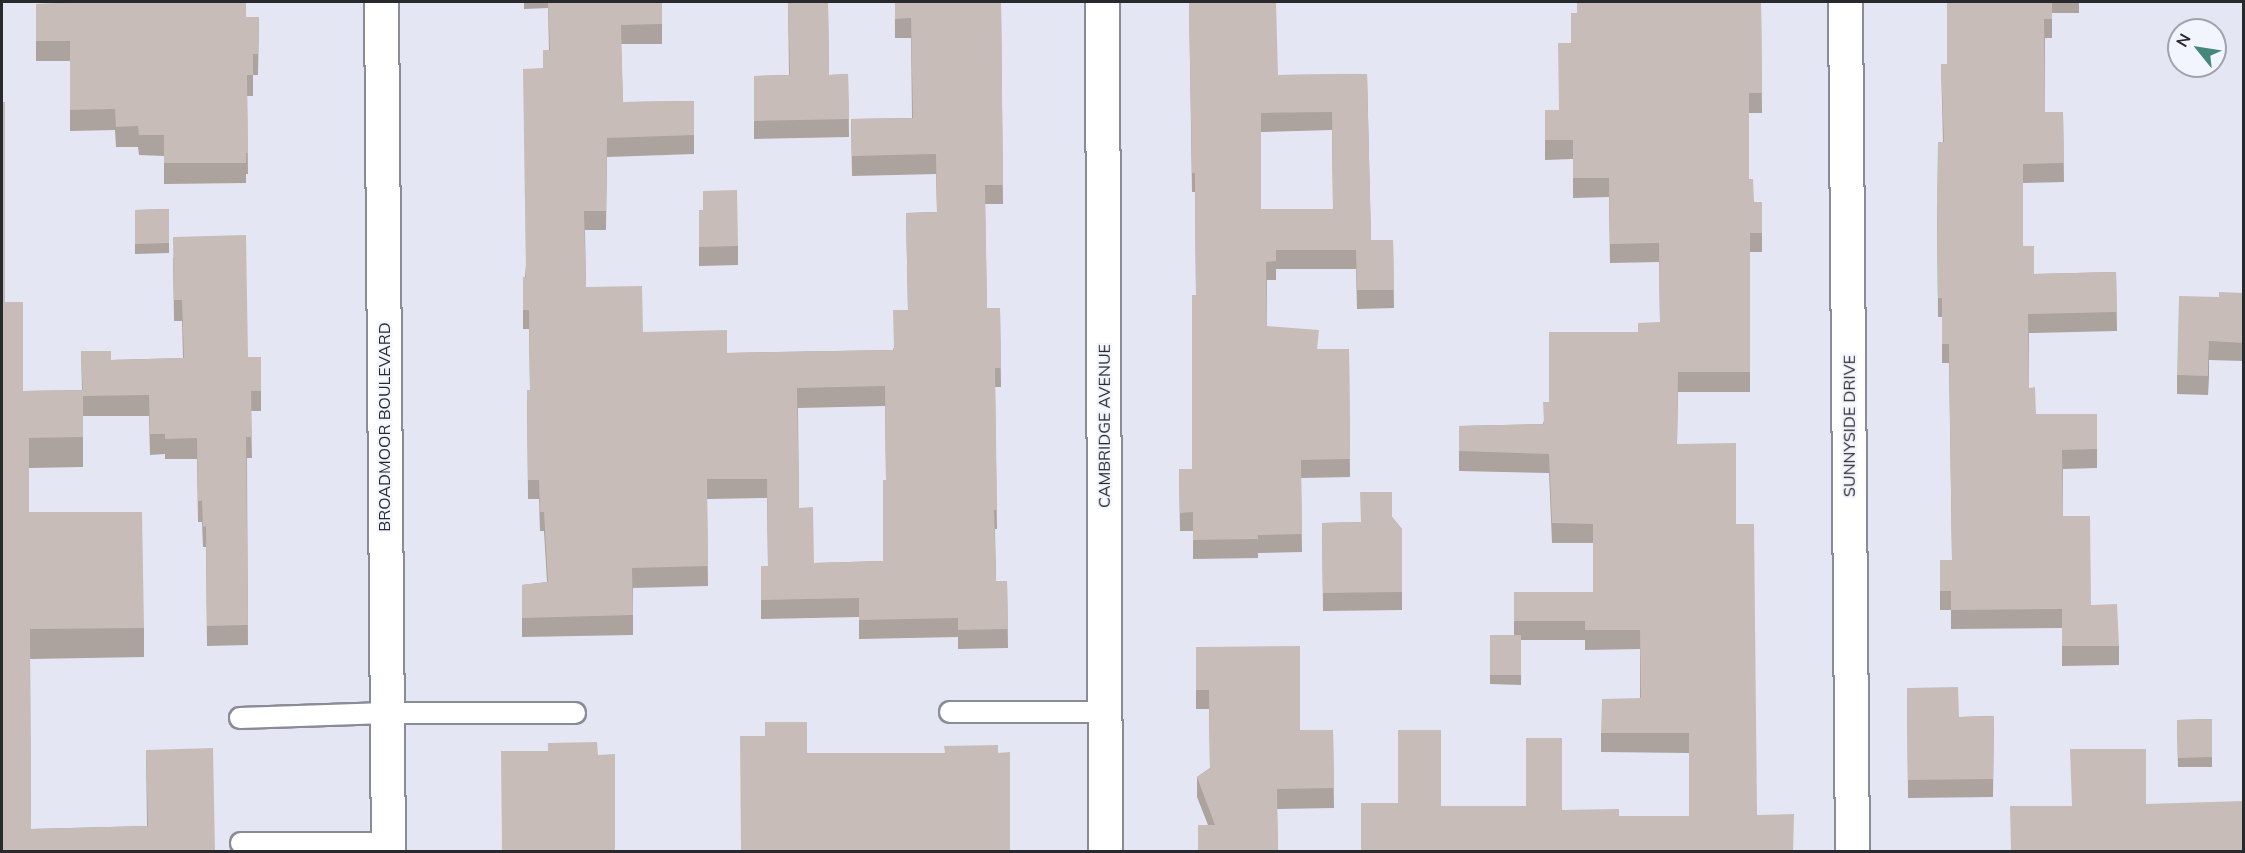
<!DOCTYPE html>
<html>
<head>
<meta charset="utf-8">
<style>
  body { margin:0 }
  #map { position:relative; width:2245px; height:853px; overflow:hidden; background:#e4e7f3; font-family:Mulish,sans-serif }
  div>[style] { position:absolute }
  .roads { filter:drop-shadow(2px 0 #898c96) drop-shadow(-2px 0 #898c96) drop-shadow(0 2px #898c96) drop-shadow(0 -2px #898c96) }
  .service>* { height:20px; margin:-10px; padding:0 10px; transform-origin:10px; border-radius:10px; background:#fff }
  .minor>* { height:33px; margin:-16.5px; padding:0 16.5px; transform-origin:16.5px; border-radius:16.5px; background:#fff }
  .wall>* { inset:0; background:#aca29e }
  .shaded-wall>* { inset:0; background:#8c8481 }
  .building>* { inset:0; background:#c8bcb8 }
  span { translate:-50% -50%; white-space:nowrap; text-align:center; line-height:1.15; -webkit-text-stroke:4.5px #f2f5fe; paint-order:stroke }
  .street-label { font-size:16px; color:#28292d }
  .frame { position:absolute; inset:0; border:3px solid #28292d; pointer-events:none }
  .north { position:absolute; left:2167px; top:18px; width:60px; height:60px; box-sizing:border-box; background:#f2f5fe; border:2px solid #a1a3aa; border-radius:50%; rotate:300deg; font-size:16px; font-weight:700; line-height:24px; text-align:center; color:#28292d }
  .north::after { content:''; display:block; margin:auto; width:21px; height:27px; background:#44887d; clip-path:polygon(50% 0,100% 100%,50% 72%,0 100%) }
</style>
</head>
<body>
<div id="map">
  <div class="roads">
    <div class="service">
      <i style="left:950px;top:712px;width:155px"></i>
      <i style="left:240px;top:718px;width:146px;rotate:-2deg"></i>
      <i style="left:386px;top:713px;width:189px"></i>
      <i style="left:241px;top:843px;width:147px"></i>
    </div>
    <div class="minor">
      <i style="left:381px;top:2px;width:850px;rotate:89.53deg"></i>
      <i style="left:1102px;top:2px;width:850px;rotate:89.8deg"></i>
      <i style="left:1845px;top:2px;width:850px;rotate:89.53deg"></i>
    </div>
  </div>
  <div class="wall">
    <i style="clip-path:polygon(evenodd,524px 2px,662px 2px,662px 44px,621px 44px,623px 102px,694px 101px,694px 154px,607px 157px,606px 230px,585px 230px,586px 287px,643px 332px,727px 353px,893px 350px,908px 310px,906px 213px,937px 212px,936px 174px,852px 176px,851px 119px,912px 118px,911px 38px,895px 38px,895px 2px,1001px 2px,1003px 204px,985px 204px,987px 308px,1000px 308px,1001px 387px,995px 387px,997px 529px,995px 529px,996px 581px,1007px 581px,1008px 648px,958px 649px,958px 637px,859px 639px,859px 617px,761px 619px,761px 566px,768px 566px,767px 498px,707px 499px,708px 586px,633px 588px,633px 635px,522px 637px,522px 585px,547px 582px,544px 531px,540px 531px,539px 499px,528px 499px,527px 390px,530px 390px,529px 329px,523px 329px,523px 296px,525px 277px,543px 68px,549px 50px,548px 8px,524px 9px,524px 2px,885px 406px,886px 480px,883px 561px,814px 563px,799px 508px,798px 408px,885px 406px)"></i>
    <i style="clip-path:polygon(788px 2px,859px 2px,828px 2px,829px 75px,848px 74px,849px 137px,754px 139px,754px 76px,789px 75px)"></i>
    <i style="clip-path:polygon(evenodd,1189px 2px,1278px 75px,1367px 74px,1371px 240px,1393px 240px,1394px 308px,1357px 309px,1356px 269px,1276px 269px,1276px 280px,1267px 280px,1267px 326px,1318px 349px,1349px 349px,1350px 477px,1301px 478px,1302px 552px,1258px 553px,1258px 558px,1193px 559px,1193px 531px,1180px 531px,1179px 469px,1192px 469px,1196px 295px,1195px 192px,1192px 192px,1189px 2px,1332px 130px,1333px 209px,1261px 209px,1261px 132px,1332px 130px)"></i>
    <i style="clip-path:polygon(1761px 2px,1762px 113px,1749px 113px,1749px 179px,1754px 202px,1762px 202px,1762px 252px,1750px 252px,1750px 392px,1678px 392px,1677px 444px,1736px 524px,1757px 815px,1361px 852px,1441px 806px,1562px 810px,1619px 816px,1689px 816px,1689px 753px,1601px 752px,1601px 733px,1640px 698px,1640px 649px,1585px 650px,1585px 640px,1521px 640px,1521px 685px,1490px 684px,1490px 635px,1514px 635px,1514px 592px,1593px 592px,1593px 543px,1552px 543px,1549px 473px,1459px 471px,1459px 426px,1543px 424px,1549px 402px,1638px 332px,1660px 322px,1659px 262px,1610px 263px,1609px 197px,1573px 198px,1573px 159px,1545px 160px,1545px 110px,1559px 110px,1571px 43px)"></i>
    <i style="clip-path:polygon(1947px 2px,2079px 2px,2079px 13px,2052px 13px,2052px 38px,2045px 38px,2045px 112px,2063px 112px,2064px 182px,2023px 183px,2023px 246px,2034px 274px,2116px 272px,2117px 331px,2029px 333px,2029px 388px,2036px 414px,2097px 414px,2097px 468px,2063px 469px,2063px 516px,2091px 605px,2119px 646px,2119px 665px,2062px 666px,2062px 628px,1951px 629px,1951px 610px,1940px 610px,1940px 560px,1952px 560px,1949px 363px,1942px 363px,1942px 317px,1938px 317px,1937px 210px,1943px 142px,1941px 64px,1947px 64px)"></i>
    <i style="clip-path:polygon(68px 3px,246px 17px,259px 17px,258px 75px,253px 75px,253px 96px,247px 96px,248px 174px,246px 174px,246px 183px,164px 184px,164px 156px,139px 155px,138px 147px,116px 147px,115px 130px,70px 131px,70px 61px,36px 61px,36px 4px)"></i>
    <i style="clip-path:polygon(169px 209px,169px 253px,135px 254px,135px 210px)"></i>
    <i style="clip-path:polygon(699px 210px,703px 210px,738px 246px,738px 265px,699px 266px)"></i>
    <i style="clip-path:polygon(173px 257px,248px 357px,261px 357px,261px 411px,251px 411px,252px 458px,247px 458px,248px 645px,207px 646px,206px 547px,203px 547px,202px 522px,198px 522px,197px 459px,165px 459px,165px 454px,150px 455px,149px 416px,83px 416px,83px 467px,29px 468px,29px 512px,144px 628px,144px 657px,30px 659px,31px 829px,147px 826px,146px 750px,215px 852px,2px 852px,5px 302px,23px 391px,82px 390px,81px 351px,111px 360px,183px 358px,182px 321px,174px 321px)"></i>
    <i style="clip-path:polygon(2244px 293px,2244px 361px,2209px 360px,2208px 395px,2177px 394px,2177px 375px,2219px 297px)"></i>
    <i style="clip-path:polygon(2243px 478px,2244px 478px,2244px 527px,2242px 527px)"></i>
    <i style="clip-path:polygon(1392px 517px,1402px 529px,1402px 610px,1323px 611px,1322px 523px,1361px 522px)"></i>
    <i style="clip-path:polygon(1196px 647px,1300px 730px,1333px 730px,1334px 808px,1277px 809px,1278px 852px,1208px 825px,1197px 797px,1197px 777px,1210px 768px,1209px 709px,1196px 709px)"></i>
    <i style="clip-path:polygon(1907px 688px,1959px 717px,1994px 716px,1993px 797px,1908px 798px)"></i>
    <i style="clip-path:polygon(2212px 719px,2212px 767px,2178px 767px,2177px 720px)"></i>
  </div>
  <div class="shaded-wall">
    <i style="clip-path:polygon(2209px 341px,2209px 360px,2208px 395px,2208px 376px)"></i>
  </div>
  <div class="building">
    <i style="clip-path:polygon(68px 2px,246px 2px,246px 17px,259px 17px,258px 54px,253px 54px,253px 75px,247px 75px,248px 153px,246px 153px,246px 163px,164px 163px,164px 135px,139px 135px,138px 126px,116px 127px,115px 109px,70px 110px,70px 41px,36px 41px,36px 4px,68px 3px)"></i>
    <i style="clip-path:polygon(evenodd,548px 2px,662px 2px,662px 24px,621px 25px,623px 102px,694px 101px,694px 135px,607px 138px,606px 211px,584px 211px,586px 287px,642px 286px,643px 332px,727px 330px,727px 353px,894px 350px,893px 310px,908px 310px,906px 213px,937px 212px,936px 154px,852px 156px,851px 119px,913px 118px,911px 18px,895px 19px,895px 2px,1001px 2px,1003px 185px,985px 185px,987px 308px,1000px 308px,1001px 368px,995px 368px,997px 510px,994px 510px,996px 581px,1007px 581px,1008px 629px,958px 630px,958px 618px,859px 620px,859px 598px,761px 600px,761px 566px,768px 566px,767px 479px,707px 479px,708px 566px,632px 568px,633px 615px,522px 618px,522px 585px,548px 582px,544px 512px,540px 512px,539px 480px,528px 480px,527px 390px,530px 390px,529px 310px,523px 310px,523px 277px,526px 277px,523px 69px,543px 68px,543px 50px,550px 50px,548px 2px,885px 386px,886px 480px,883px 480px,883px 561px,814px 563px,813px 507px,799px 508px,797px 388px,885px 386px)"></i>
    <i style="clip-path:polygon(788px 2px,828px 2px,829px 75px,848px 74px,849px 119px,754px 121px,754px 76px,790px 75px)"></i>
    <i style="clip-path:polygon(evenodd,1189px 2px,1276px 2px,1278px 75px,1367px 74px,1371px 240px,1393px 240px,1394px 290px,1357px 290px,1356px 250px,1276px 250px,1276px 261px,1266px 262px,1267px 326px,1319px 330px,1317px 349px,1349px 349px,1350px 459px,1301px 460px,1302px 534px,1258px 535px,1258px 539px,1193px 540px,1193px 512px,1180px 513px,1179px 469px,1192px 469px,1192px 295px,1196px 295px,1195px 173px,1192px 173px,1189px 2px,1332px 112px,1333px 209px,1261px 209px,1261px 113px,1332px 112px)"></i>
    <i style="clip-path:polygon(1577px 2px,1761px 2px,1762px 93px,1749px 93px,1749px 179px,1753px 179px,1754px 202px,1762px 202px,1762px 233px,1750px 233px,1750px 372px,1678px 372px,1677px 444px,1736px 443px,1736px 524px,1754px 524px,1757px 815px,1794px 814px,1793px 852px,1361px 852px,1361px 803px,1398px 803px,1398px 730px,1441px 730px,1441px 806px,1526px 806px,1526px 738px,1562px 738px,1562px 810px,1619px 809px,1619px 816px,1689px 816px,1689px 733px,1601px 733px,1602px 699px,1641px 698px,1640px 630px,1585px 630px,1585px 621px,1514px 621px,1514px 592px,1593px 592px,1593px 524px,1552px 523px,1549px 454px,1459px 451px,1459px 426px,1544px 424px,1543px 402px,1549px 402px,1549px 332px,1638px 332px,1638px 323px,1660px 322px,1659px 243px,1610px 244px,1609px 178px,1573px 178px,1573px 140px,1545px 140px,1545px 110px,1559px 110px,1558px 43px,1571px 43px,1571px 13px,1577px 13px)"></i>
    <i style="clip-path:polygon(1947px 2px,2052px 2px,2052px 19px,2044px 19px,2045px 112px,2063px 112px,2064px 163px,2023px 164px,2023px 246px,2034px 246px,2034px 274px,2116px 272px,2117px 312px,2028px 314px,2029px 388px,2035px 387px,2036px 414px,2097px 414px,2097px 449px,2062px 450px,2063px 516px,2090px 516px,2091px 605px,2117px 604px,2119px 646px,2062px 646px,2062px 609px,1951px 610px,1951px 591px,1940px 591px,1940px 560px,1952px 560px,1949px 344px,1942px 344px,1942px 298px,1938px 298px,1937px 191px,1938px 142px,1944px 142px,1941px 64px,1947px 64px)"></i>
    <i style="clip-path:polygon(2px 102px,5px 102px,5px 302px,23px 302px,23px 391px,83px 390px,83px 437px,29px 438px,29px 512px,142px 512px,144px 628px,30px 629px,31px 829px,148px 826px,146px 750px,213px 748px,215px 852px,2px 852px)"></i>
    <i style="clip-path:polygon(737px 190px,738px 246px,699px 247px,699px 210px,703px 210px,703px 191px)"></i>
    <i style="clip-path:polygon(169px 209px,169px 243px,135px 244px,135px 210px)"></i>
    <i style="clip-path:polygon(246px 235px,248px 357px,261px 357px,261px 391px,251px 391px,252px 437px,246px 437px,248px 625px,207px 626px,206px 526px,203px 527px,202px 501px,198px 501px,197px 438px,165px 439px,165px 434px,150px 434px,149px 395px,83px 396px,81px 351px,111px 351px,111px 360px,184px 358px,182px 300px,174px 300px,173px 237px)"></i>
    <i style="clip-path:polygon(2219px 292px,2244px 293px,2244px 343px,2209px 341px,2208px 376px,2177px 375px,2179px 296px,2219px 297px)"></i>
    <i style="clip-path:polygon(2243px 478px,2244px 478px,2244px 508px,2242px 508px)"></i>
    <i style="clip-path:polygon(1360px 492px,1392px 492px,1392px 517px,1402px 529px,1402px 592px,1323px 593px,1322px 523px,1361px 522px)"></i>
    <i style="clip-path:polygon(1490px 635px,1521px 635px,1521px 675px,1490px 675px)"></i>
    <i style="clip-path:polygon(1300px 646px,1300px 730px,1333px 730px,1334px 788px,1277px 789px,1278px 852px,1198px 852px,1198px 825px,1215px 825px,1197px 777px,1210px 768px,1209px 690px,1196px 690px,1196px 647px)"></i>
    <i style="clip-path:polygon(1958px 687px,1959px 717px,1994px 716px,1993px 779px,1908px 780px,1907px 688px)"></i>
    <i style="clip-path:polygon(2212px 719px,2212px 757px,2178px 758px,2177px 720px)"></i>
    <i style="clip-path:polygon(765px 722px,807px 722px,807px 753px,945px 753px,944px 746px,998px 745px,998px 753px,1010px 752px,1010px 852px,735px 852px,735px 851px,741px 851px,740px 736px,765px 736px)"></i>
    <i style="clip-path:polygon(597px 742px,598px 755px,615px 754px,615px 852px,502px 852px,501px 751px,548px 751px,548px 743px)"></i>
    <i style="clip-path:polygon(2070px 749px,2146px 749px,2146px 804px,2244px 801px,2244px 852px,2011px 852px,2010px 806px,2072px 806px)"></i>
  </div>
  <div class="street-label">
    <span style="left:1104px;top:426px;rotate:-90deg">CAMBRIDGE AVENUE</span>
    <span style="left:1849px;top:426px;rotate:-90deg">SUNNYSIDE DRIVE</span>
    <span style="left:384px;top:427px;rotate:-90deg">BROADMOOR BOULEVARD</span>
  </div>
  <div class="frame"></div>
  <div class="north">N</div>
</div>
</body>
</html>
